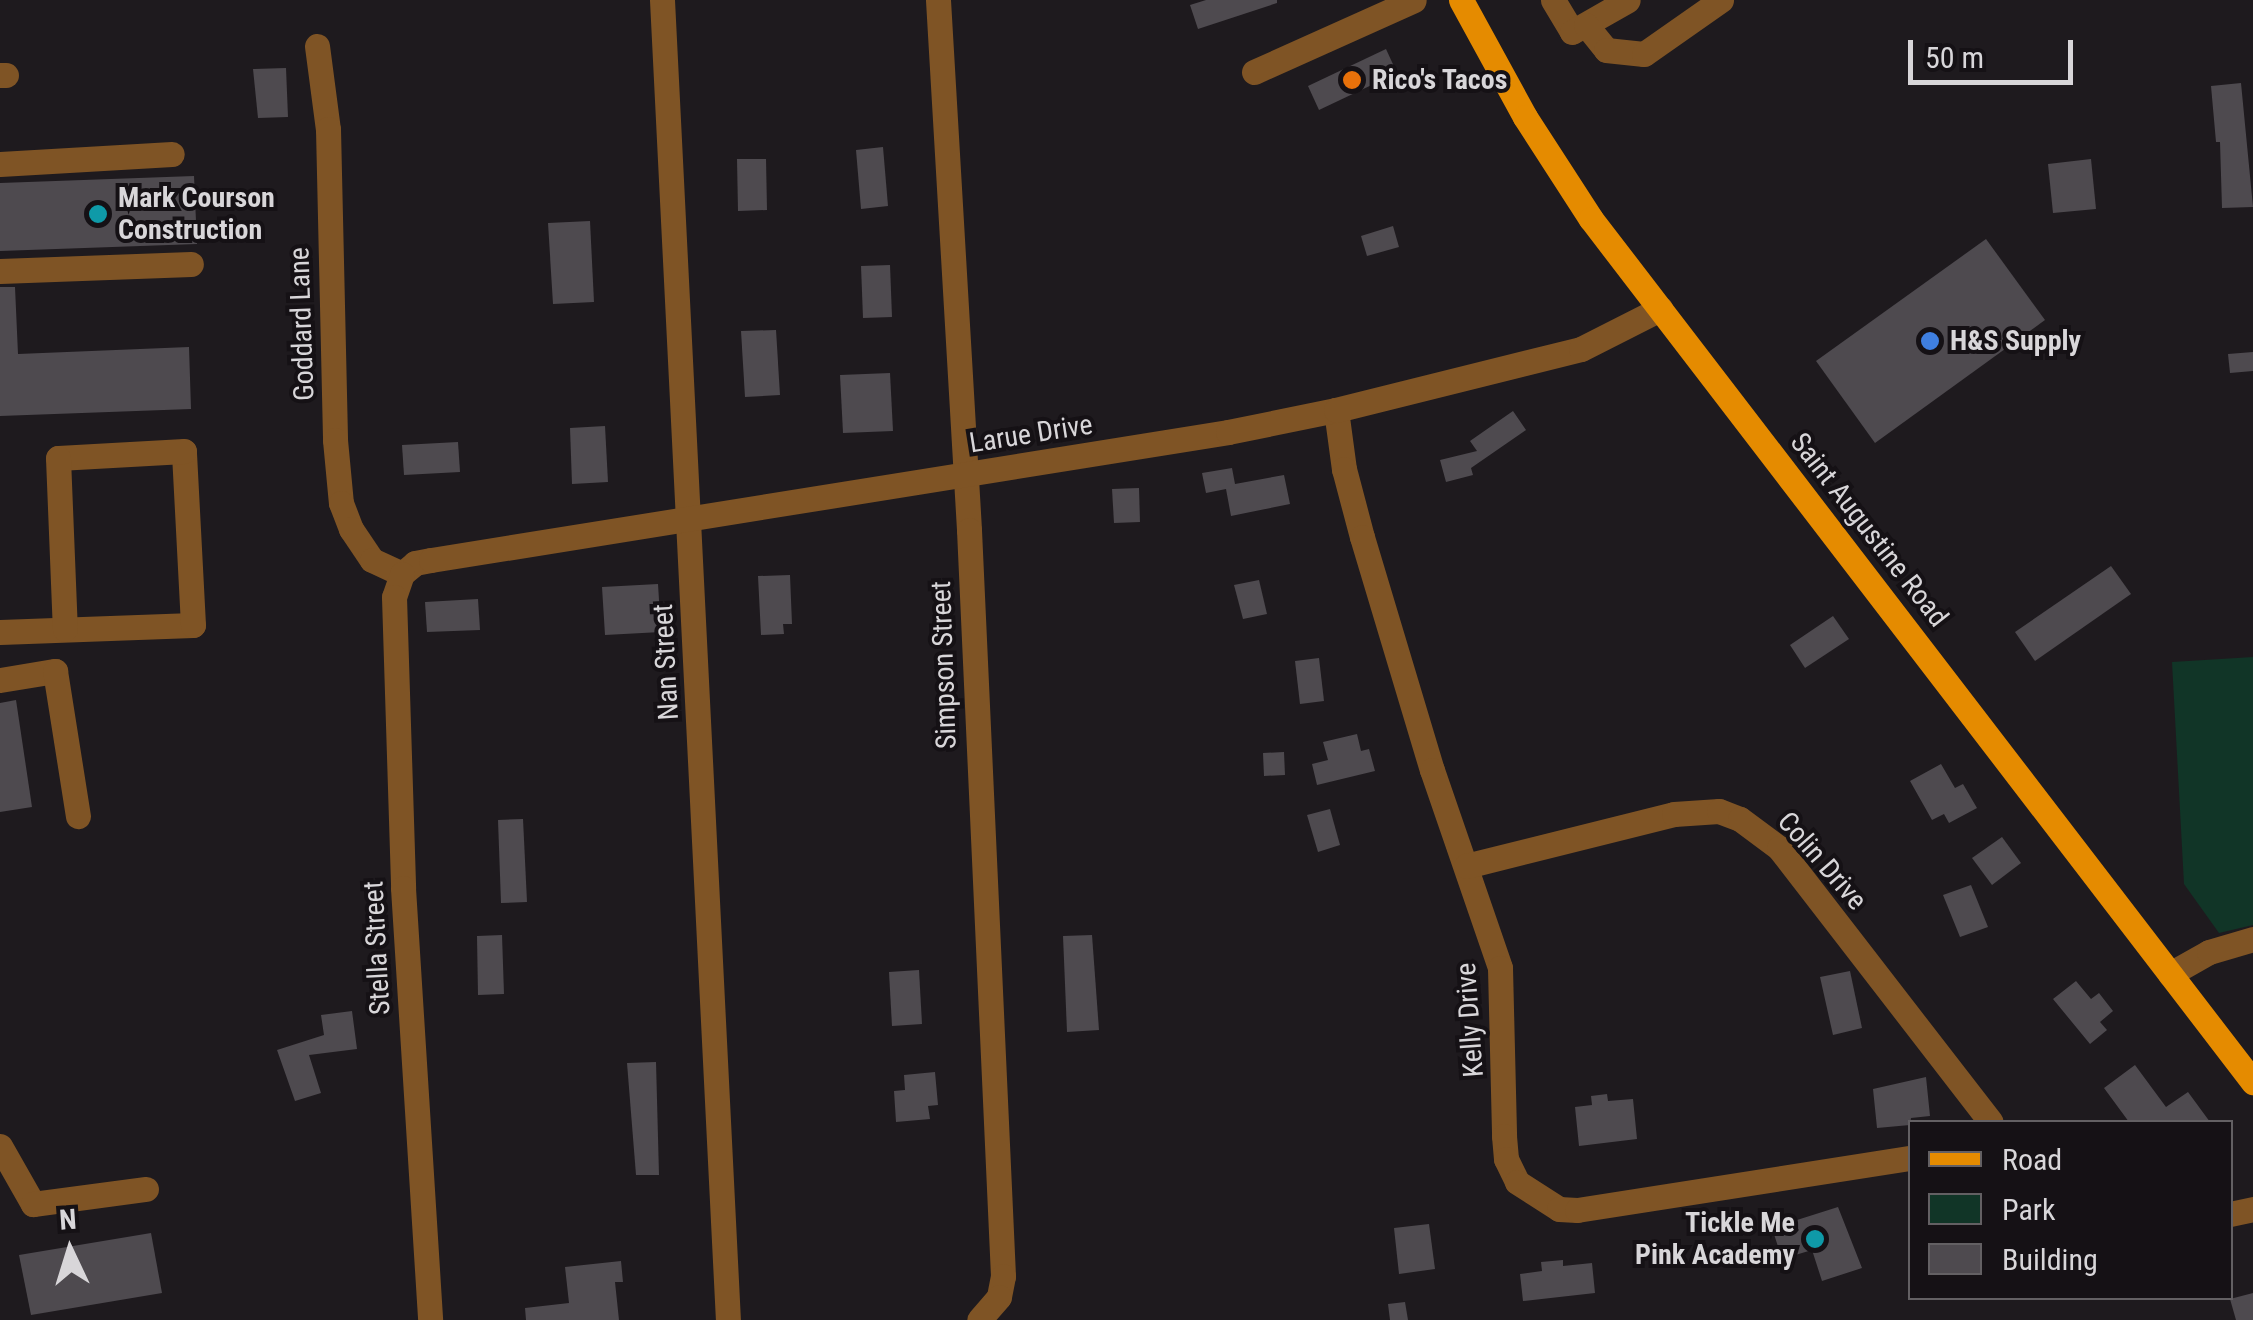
<!DOCTYPE html>
<html>
<head>
<meta charset="utf-8">
<style>
  body { margin:0 }
  #map { position:relative; width:2253px; height:1320px; overflow:hidden; background:#1e1a1e; font-family:"Roboto Condensed",sans-serif }
  div>[style] { position:absolute }
  .green>* { inset:0; background:#113527 }
  .building>* { inset:0; background:#4e4a4f }
  .minor>* { height:25px; margin:-12.5px; padding:0 12.5px; transform-origin:12.5px; border-radius:12.5px; background:#7f5425 }
  .major>* { height:25px; margin:-12.5px; padding:0 12.5px; transform-origin:12.5px; border-radius:12.5px; background:#e58b00 }
  .dots>* { width:28px; height:28px; translate:-50% -50%; box-sizing:border-box; border:5px solid #151115; border-radius:50% }
  span { translate:-50% -50%; white-space:nowrap; text-align:center; line-height:1.15; -webkit-text-stroke:8px #151115; paint-order:stroke }
  .poi-label { font-size:28px; color:#d8d6d9; font-weight:700 }
  .left { translate:0 -50%; text-align:left }
  .right { translate:-100% -50%; text-align:right }
  .street-label { font-size:28px; color:#d8d6d9 }
  .legend { position:absolute; left:1908px; top:1120px; width:325px; height:180px; box-sizing:border-box; background:#151115; border:2px solid #636063; margin:0; padding:12px 18px; list-style:none; font-size:30px; color:#d8d6d9 }
  .legend li { display:flex; align-items:center; gap:20px; height:50px }
  .legend b { width:50px; border:2px solid #636063 }
  .north { position:absolute; left:20px; top:1200px; width:100px; height:100px; -webkit-text-stroke:8px #151115; paint-order:stroke; rotate:356deg; font-size:28px; font-weight:700; line-height:40px; text-align:center; color:#d8d6d9 }
  .north::after { content:''; display:block; margin:auto; width:35px; height:45px; background:#d8d6d9; clip-path:polygon(50% 0,100% 100%,50% 72%,0 100%) }
  .scale { position:absolute; left:1908px; top:40px; width:165px; height:45px; box-sizing:border-box; border:5px solid #d8d6d9; border-top:0; padding-left:12px; font-size:30px; line-height:35px; white-space:nowrap; color:#d8d6d9; -webkit-text-stroke:8px #151115; paint-order:stroke }
</style>
</head>
<body>
<div id="map">
  <div class="green">
    <i style="clip-path:polygon(2253px 657px,2253px 925px,2219px 933px,2184px 884px,2172px 662px)"></i>
  </div>
  <div class="building">
    <i style="clip-path:polygon(1206px 0,1277px 0,1277px 3px,1198px 29px,1190px 5px)"></i>
    <i style="clip-path:polygon(1386px 49px,1397px 73px,1319px 110px,1308px 86px)"></i>
    <i style="clip-path:polygon(286px 68px,288px 117px,258px 118px,253px 69px)"></i>
    <i style="clip-path:polygon(2241px 83px,2253px 207px,2222px 208px,2220px 142px,2216px 142px,2211px 86px)"></i>
    <i style="clip-path:polygon(883px 147px,888px 206px,861px 209px,856px 150px)"></i>
    <i style="clip-path:polygon(737px 159px,766px 159px,767px 210px,738px 211px)"></i>
    <i style="clip-path:polygon(2091px 159px,2096px 209px,2053px 213px,2048px 164px)"></i>
    <i style="clip-path:polygon(194px 176px,197px 244px,0 251px,0 183px)"></i>
    <i style="clip-path:polygon(590px 221px,594px 302px,553px 304px,548px 223px)"></i>
    <i style="clip-path:polygon(1393px 226px,1399px 247px,1367px 256px,1361px 236px)"></i>
    <i style="clip-path:polygon(1986px 239px,2045px 320px,1875px 443px,1816px 361px)"></i>
    <i style="clip-path:polygon(890px 265px,892px 317px,863px 318px,861px 266px)"></i>
    <i style="clip-path:polygon(0 287px,15px 287px,18px 354px,189px 347px,191px 409px,0 416px)"></i>
    <i style="clip-path:polygon(776px 330px,780px 395px,745px 397px,741px 331px)"></i>
    <i style="clip-path:polygon(2253px 352px,2253px 371px,2230px 373px,2228px 354px)"></i>
    <i style="clip-path:polygon(890px 373px,893px 431px,843px 433px,840px 375px)"></i>
    <i style="clip-path:polygon(1513px 411px,1526px 430px,1471px 468px,1473px 475px,1446px 482px,1440px 460px,1477px 451px,1470px 441px)"></i>
    <i style="clip-path:polygon(605px 426px,608px 482px,572px 484px,570px 428px)"></i>
    <i style="clip-path:polygon(458px 442px,460px 472px,404px 475px,402px 445px)"></i>
    <i style="clip-path:polygon(1232px 468px,1235px 484px,1284px 475px,1290px 504px,1231px 516px,1226px 489px,1206px 493px,1202px 473px)"></i>
    <i style="clip-path:polygon(1139px 488px,1140px 522px,1114px 523px,1112px 489px)"></i>
    <i style="clip-path:polygon(2111px 566px,2131px 594px,2035px 661px,2015px 632px)"></i>
    <i style="clip-path:polygon(790px 575px,792px 624px,783px 624px,784px 634px,761px 635px,758px 576px)"></i>
    <i style="clip-path:polygon(1259px 580px,1267px 614px,1243px 619px,1234px 585px)"></i>
    <i style="clip-path:polygon(658px 584px,661px 632px,605px 635px,602px 587px)"></i>
    <i style="clip-path:polygon(478px 599px,480px 630px,427px 632px,425px 602px)"></i>
    <i style="clip-path:polygon(1833px 616px,1849px 639px,1805px 668px,1790px 645px)"></i>
    <i style="clip-path:polygon(1319px 658px,1324px 701px,1300px 704px,1295px 661px)"></i>
    <i style="clip-path:polygon(16px 700px,32px 807px,0 812px,0 703px)"></i>
    <i style="clip-path:polygon(1357px 734px,1361px 751px,1369px 749px,1375px 771px,1317px 785px,1312px 764px,1328px 760px,1323px 742px)"></i>
    <i style="clip-path:polygon(1284px 752px,1285px 775px,1264px 776px,1263px 753px)"></i>
    <i style="clip-path:polygon(1941px 764px,1955px 788px,1963px 784px,1977px 808px,1949px 823px,1944px 814px,1932px 820px,1910px 781px)"></i>
    <i style="clip-path:polygon(1330px 809px,1340px 845px,1318px 852px,1307px 815px)"></i>
    <i style="clip-path:polygon(523px 819px,527px 902px,501px 903px,498px 820px)"></i>
    <i style="clip-path:polygon(2002px 837px,2021px 863px,1992px 885px,1972px 858px)"></i>
    <i style="clip-path:polygon(1971px 885px,1988px 927px,1960px 937px,1943px 895px)"></i>
    <i style="clip-path:polygon(502px 935px,504px 994px,478px 995px,477px 936px)"></i>
    <i style="clip-path:polygon(1092px 935px,1099px 1030px,1067px 1032px,1063px 936px)"></i>
    <i style="clip-path:polygon(919px 970px,922px 1024px,892px 1026px,889px 972px)"></i>
    <i style="clip-path:polygon(1850px 971px,1862px 1028px,1833px 1035px,1820px 977px)"></i>
    <i style="clip-path:polygon(2076px 981px,2091px 999px,2099px 993px,2113px 1011px,2100px 1022px,2107px 1030px,2090px 1044px,2053px 999px)"></i>
    <i style="clip-path:polygon(352px 1011px,357px 1049px,309px 1055px,321px 1093px,295px 1101px,277px 1050px,324px 1035px,321px 1015px)"></i>
    <i style="clip-path:polygon(656px 1062px,659px 1175px,636px 1175px,627px 1063px)"></i>
    <i style="clip-path:polygon(2135px 1065px,2166px 1107px,2188px 1092px,2210px 1122px,2129px 1122px,2104px 1088px)"></i>
    <i style="clip-path:polygon(935px 1072px,938px 1105px,928px 1106px,930px 1119px,896px 1122px,894px 1091px,905px 1090px,904px 1075px)"></i>
    <i style="clip-path:polygon(1926px 1077px,1930px 1116px,1911px 1118px,1910px 1125px,1877px 1128px,1873px 1089px)"></i>
    <i style="clip-path:polygon(1607px 1094px,1608px 1101px,1633px 1099px,1637px 1139px,1579px 1146px,1575px 1107px,1592px 1105px,1591px 1096px)"></i>
    <i style="clip-path:polygon(1838px 1207px,1862px 1268px,1822px 1281px,1812px 1250px,1782px 1259px,1772px 1228px)"></i>
    <i style="clip-path:polygon(1429px 1224px,1435px 1269px,1399px 1274px,1394px 1228px)"></i>
    <i style="clip-path:polygon(151px 1233px,162px 1293px,31px 1315px,19px 1255px)"></i>
    <i style="clip-path:polygon(1563px 1260px,1563px 1266px,1592px 1263px,1595px 1293px,1523px 1301px,1520px 1274px,1542px 1271px,1541px 1262px)"></i>
    <i style="clip-path:polygon(621px 1261px,623px 1282px,615px 1282px,619px 1320px,526px 1320px,525px 1308px,569px 1303px,565px 1267px)"></i>
    <i style="clip-path:polygon(2253px 1293px,2253px 1320px,2236px 1320px,2230px 1299px)"></i>
    <i style="clip-path:polygon(1405px 1302px,1408px 1320px,1390px 1320px,1388px 1304px)"></i>
  </div>
  <div class="minor">
    <i style="left:662px;top:0;width:1322px;rotate:87.14deg"></i>
    <i style="left:938px;top:0;width:531px;rotate:86.65deg"></i>
    <i style="left:969px;top:530px;width:747px;rotate:87.39deg"></i>
    <i style="left:1003px;top:1276px;width:21px;rotate:101deg"></i>
    <i style="left:999px;top:1297px;width:30px;rotate:131deg"></i>
    <i style="left:1553px;top:0;width:37px;rotate:59deg"></i>
    <i style="left:1572px;top:32px;width:64px;rotate:-29.7deg"></i>
    <i style="left:1586px;top:25px;width:32px;rotate:51deg"></i>
    <i style="left:1606px;top:50px;width:38px;rotate:6deg"></i>
    <i style="left:1644px;top:54px;width:94px;rotate:-35deg"></i>
    <i style="left:317px;top:46px;width:84px;rotate:82.5deg"></i>
    <i style="left:328px;top:129px;width:311px;rotate:88.7deg"></i>
    <i style="left:335px;top:440px;width:63px;rotate:84.6deg"></i>
    <i style="left:341px;top:503px;width:28px;rotate:69deg"></i>
    <i style="left:351px;top:529px;width:37px;rotate:56deg"></i>
    <i style="left:372px;top:560px;width:33px;rotate:25deg"></i>
    <i style="left:1254px;top:72px;width:175px;rotate:-24.2deg"></i>
    <i style="left:0;top:75px;width:6px"></i>
    <i style="left:0;top:164px;width:172px;rotate:-3.3deg"></i>
    <i style="left:0;top:271px;width:191px;rotate:-2.1deg"></i>
    <i style="left:1336px;top:410px;width:60px;rotate:82.3deg"></i>
    <i style="left:1344px;top:469px;width:70px;rotate:75.2deg"></i>
    <i style="left:1362px;top:537px;width:243px;rotate:73.3deg"></i>
    <i style="left:1432px;top:770px;width:209px;rotate:71deg"></i>
    <i style="left:1500px;top:968px;width:168px;rotate:88.6deg"></i>
    <i style="left:1504px;top:1136px;width:23px;rotate:85deg"></i>
    <i style="left:1506px;top:1159px;width:25px;rotate:64deg"></i>
    <i style="left:1517px;top:1182px;width:50px;rotate:32.7deg"></i>
    <i style="left:1559px;top:1209px;width:18px;rotate:3deg"></i>
    <i style="left:1577px;top:1210px;width:337px;rotate:-8.9deg"></i>
    <i style="left:402px;top:574px;width:17px;rotate:-40deg"></i>
    <i style="left:415px;top:563px;width:16px;rotate:-11deg"></i>
    <i style="left:431px;top:560px;width:807px;rotate:-9.12deg"></i>
    <i style="left:1228px;top:432px;width:110px;rotate:-11.5deg"></i>
    <i style="left:1336px;top:410px;width:252px;rotate:-14deg"></i>
    <i style="left:1581px;top:349px;width:89px;rotate:-26.9deg"></i>
    <i style="left:402px;top:574px;width:24px;rotate:109deg"></i>
    <i style="left:394px;top:597px;width:291px;rotate:88.2deg"></i>
    <i style="left:403px;top:888px;width:433px;rotate:86.4deg"></i>
    <i style="left:0;top:632px;width:193px;rotate:-2.1deg"></i>
    <i style="left:193px;top:625px;width:174px;rotate:-93deg"></i>
    <i style="left:184px;top:451px;width:126px;rotate:176.8deg"></i>
    <i style="left:58px;top:458px;width:171px;rotate:87.7deg"></i>
    <i style="left:0;top:680px;width:56px;rotate:-9.3deg"></i>
    <i style="left:55px;top:671px;width:147px;rotate:81deg"></i>
    <i style="left:1466px;top:866px;width:214px;rotate:-14deg"></i>
    <i style="left:1674px;top:814px;width:45px;rotate:-3.8deg"></i>
    <i style="left:1719px;top:811px;width:22px;rotate:21deg"></i>
    <i style="left:1740px;top:819px;width:49px;rotate:36.6deg"></i>
    <i style="left:1779px;top:848px;width:346px;rotate:52.3deg"></i>
    <i style="left:2170px;top:974px;width:45px;rotate:-29.4deg"></i>
    <i style="left:2209px;top:952px;width:46px;rotate:-16.5deg"></i>
    <i style="left:0;top:1146px;width:67px;rotate:60.4deg"></i>
    <i style="left:33px;top:1204px;width:114px;rotate:-7.6deg"></i>
    <i style="left:2230px;top:1214px;width:24px;rotate:-12deg"></i>
  </div>
  <div class="major">
    <i style="left:1461px;top:0;width:133px;rotate:61.3deg"></i>
    <i style="left:1525px;top:117px;width:121px;rotate:57.1deg"></i>
    <i style="left:1591px;top:219px;width:1088px;rotate:52.51deg"></i>
  </div>
  <div class="dots">
    <i style="left:1352px;top:80px;background:#e8710a"></i>
    <i style="left:98px;top:214px;background:#0f9aa8"></i>
    <i style="left:1930px;top:341px;background:#3f7fe0"></i>
    <i style="left:1815px;top:1239px;background:#0f9aa8"></i>
  </div>
  <div class="poi-label">
    <span class="left" style="left:1372px;top:80px">Rico's Tacos</span>
    <span class="left" style="left:118px;top:214px">Mark Courson<br>Construction</span>
    <span class="left" style="left:1950px;top:341px">H&amp;S Supply</span>
    <span class="right" style="left:1795px;top:1239px">Tickle Me<br>Pink Academy</span>
  </div>
  <div class="street-label">
    <span style="left:302px;top:324px;rotate:-92deg">Goddard Lane</span>
    <span style="left:1031px;top:434px;rotate:-9deg">Larue Drive</span>
    <span style="left:1869px;top:530px;rotate:52deg">Saint Augustine Road</span>
    <span style="left:666px;top:662px;rotate:-93deg">Nan Street</span>
    <span style="left:944px;top:665px;rotate:-92deg">Simpson Street</span>
    <span style="left:1822px;top:861px;rotate:49deg">Colin Drive</span>
    <span style="left:377px;top:948px;rotate:-93deg">Stella Street</span>
    <span style="left:1470px;top:1020px;rotate:-94deg">Kelly Drive</span>
  </div>
  <ul class="legend">
  <li><b style="height:12px;background:#e58b00"></b>Road</li>
  <li><b style="height:28px;background:#113527"></b>Park</li>
  <li><b style="height:28px;background:#4e4a4f"></b>Building</li>
  </ul>
  <div class="north">N</div>
  <div class="scale">50 m</div>
</div>
</body>
</html>
